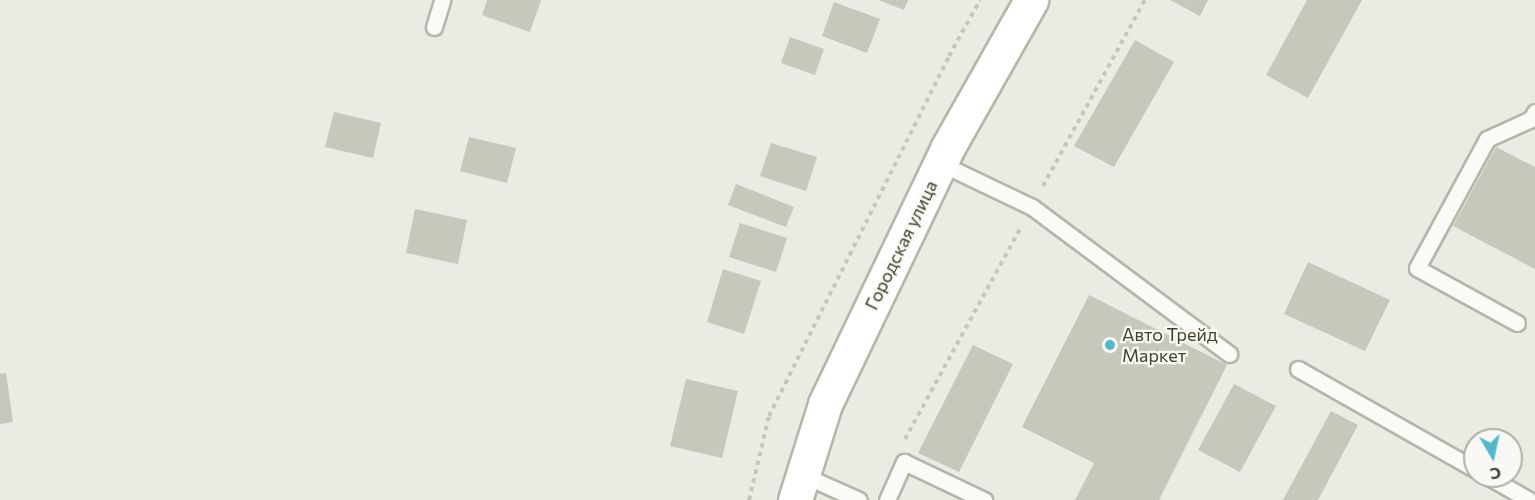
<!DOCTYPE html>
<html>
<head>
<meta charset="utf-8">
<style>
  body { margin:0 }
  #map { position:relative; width:1535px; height:500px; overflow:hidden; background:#ebebe4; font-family:Commissioner,sans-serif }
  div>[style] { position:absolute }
  .building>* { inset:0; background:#c8c7bc }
  .path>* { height:4px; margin-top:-2px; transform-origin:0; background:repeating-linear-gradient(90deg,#c7c6be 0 4.5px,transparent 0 9px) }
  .roads { filter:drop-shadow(2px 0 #b5b5a9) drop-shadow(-2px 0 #b5b5a9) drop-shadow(0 2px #b5b5a9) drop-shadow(0 -2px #b5b5a9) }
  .lane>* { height:15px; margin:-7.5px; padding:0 7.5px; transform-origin:7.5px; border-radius:7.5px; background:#fafaf7 }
  .secondary>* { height:33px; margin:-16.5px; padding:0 16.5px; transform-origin:16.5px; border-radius:16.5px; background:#fff }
  .dots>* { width:16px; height:16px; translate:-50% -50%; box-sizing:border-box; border:3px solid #f9f8f4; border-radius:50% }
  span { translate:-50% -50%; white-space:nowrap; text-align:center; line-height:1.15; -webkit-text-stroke:4.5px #f9f8f4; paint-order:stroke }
  .street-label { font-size:18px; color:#43422c }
  .poi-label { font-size:18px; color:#43422c }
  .left { translate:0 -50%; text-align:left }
  .north { position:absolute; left:1463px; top:428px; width:60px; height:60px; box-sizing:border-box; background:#f9f8f4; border:2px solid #b0afa4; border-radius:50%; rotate:171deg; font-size:16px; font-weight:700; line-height:24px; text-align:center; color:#43422c }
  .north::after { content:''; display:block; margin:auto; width:21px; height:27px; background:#51b8c9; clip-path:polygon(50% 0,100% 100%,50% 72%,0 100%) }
</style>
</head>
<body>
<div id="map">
  <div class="building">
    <i style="clip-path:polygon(487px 0,541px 0,530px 32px,482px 15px)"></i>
    <i style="clip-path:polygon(878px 0,908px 0,904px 10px)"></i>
    <i style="clip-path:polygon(1170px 0,1208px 0,1200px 16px)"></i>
    <i style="clip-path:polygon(1307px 0,1362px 0,1308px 98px,1266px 75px)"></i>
    <i style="clip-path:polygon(834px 2px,880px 19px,867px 53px,822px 36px)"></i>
    <i style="clip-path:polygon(790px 37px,824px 49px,815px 75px,781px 63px)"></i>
    <i style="clip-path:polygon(1135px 40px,1174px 62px,1114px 167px,1074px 146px)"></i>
    <i style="clip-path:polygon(334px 112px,381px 123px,373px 158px,325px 147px)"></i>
    <i style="clip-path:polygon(469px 137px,516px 148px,507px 183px,460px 171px)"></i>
    <i style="clip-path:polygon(771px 143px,817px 157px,806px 191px,760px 176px)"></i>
    <i style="clip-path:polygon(1496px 147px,1535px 167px,1535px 269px,1453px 226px)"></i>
    <i style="clip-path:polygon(736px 184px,794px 207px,786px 227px,728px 205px)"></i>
    <i style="clip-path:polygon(415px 209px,467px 220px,458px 264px,406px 253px)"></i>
    <i style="clip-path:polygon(740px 223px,787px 238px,776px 272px,729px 257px)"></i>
    <i style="clip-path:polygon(1308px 262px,1390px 300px,1365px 351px,1284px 314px)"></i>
    <i style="clip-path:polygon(723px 269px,761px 281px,744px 334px,707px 322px)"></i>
    <i style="clip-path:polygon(1089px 295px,1227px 365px,1159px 500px,1075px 500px,1094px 463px,1022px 427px)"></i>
    <i style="clip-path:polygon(973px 345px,1013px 364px,959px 472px,918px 453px)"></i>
    <i style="clip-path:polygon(6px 373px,13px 422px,0 424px,0 374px)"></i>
    <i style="clip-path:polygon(686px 379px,738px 391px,722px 458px,670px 446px)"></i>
    <i style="clip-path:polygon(1234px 384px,1276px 406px,1240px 472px,1198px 450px)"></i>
    <i style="clip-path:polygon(1331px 411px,1358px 425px,1318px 500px,1283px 500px)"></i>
  </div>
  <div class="path">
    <i style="left:1043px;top:186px;width:212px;rotate:-61.3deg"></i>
    <i style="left:905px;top:439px;width:242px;rotate:-61.3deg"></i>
    <i style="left:749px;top:500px;width:86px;rotate:-76.6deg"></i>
    <i style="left:769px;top:416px;width:402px;rotate:-63.4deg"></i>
    <i style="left:949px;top:56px;width:64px;rotate:-61deg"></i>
  </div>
  <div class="roads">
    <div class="lane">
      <i style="left:434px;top:27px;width:28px;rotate:-73deg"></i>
      <i style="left:940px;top:163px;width:102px;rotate:25.6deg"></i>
      <i style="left:1032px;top:207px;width:246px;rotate:36.7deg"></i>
      <i style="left:1517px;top:323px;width:114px;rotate:-151.2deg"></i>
      <i style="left:1417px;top:268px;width:147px;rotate:-61.5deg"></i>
      <i style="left:1487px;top:139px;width:48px;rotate:-24.4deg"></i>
      <i style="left:1531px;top:119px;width:8px;rotate:-60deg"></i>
      <i style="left:1298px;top:369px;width:203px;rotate:29.5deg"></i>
      <i style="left:803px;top:475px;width:61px;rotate:24.1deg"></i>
      <i style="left:1487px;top:476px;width:48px;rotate:29.7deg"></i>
      <i style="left:887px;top:500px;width:42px;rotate:-65.9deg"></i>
      <i style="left:904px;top:462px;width:89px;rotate:25.4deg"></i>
    </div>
    <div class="secondary">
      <i style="left:795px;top:500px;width:101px;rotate:-72.6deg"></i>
      <i style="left:825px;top:404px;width:285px;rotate:-64.4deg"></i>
      <i style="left:948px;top:147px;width:169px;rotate:-60.5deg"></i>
    </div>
  </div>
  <div class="dots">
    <i style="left:1110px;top:345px;background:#51b8c9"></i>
  </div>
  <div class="street-label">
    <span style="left:901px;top:245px;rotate:-64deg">Городская улица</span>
  </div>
  <div class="poi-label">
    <span class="left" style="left:1122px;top:345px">Авто Трейд<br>Маркет</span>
  </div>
  <div class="north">С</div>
</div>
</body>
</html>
